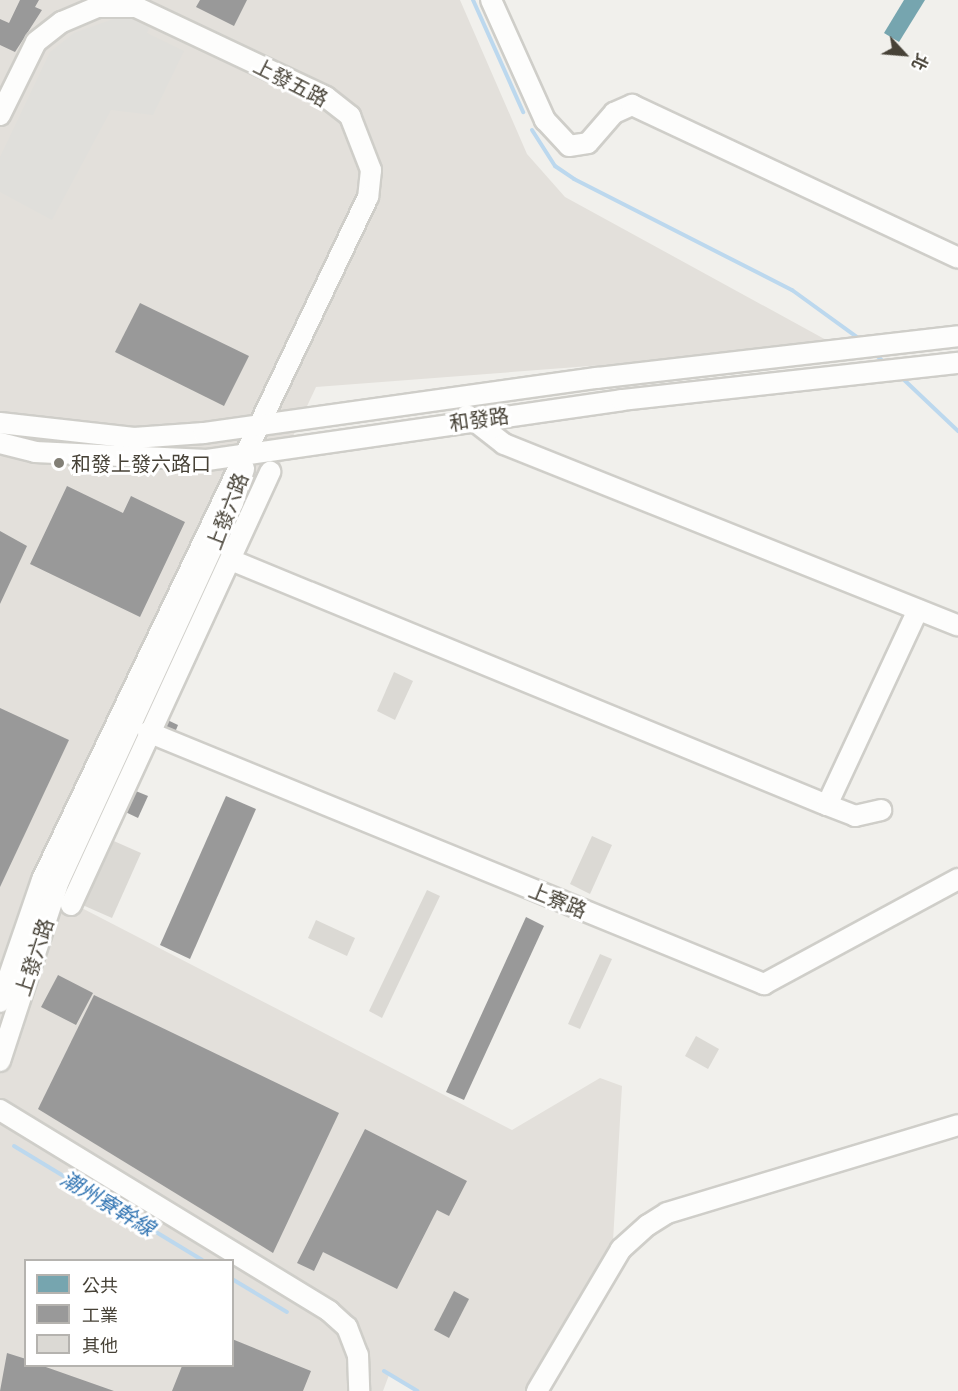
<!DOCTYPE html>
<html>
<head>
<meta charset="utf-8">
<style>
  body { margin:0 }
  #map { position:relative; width:958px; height:1391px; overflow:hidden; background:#f1f0ec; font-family:Lato,"Noto Sans TC",sans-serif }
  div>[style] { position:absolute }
  .industrial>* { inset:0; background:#e3e0db }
  .parking>* { inset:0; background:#e0dfdb }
  .public>* { inset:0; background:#76a5af }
  .industry>* { inset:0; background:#999 }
  .stream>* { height:4px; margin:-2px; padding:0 2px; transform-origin:2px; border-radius:2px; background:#bcd8ee }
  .building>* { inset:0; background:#dbd9d4 }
  .roads { filter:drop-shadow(2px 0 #cfcec9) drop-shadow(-2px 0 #cfcec9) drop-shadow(0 2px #cfcec9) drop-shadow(0 -2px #cfcec9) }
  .minor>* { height:20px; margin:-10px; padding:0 10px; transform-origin:10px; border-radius:10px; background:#fdfdfc }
  .dots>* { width:16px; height:16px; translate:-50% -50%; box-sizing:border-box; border:3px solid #fff; border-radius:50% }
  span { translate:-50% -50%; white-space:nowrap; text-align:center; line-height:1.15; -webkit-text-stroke:6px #fff; paint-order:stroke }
  .street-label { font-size:20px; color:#474237 }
  .poi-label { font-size:20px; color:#474237 }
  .left { translate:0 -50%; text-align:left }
  .water-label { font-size:21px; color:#3174b2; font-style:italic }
  .legend { position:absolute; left:24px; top:1259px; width:210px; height:108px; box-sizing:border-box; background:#fff; border:2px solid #b5b3af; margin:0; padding:8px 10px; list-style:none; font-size:18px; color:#474237 }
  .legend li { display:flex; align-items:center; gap:12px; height:30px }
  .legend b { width:30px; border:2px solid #b5b3af }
  .north { position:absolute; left:874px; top:24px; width:60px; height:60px; -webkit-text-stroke:4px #fff; paint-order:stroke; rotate:116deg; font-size:16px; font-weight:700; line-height:24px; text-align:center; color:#474237 }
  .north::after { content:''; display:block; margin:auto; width:21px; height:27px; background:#474237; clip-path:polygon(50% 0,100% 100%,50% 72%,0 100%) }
</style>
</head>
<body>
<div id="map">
  <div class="industrial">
    <i style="clip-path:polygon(evenodd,0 0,460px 0,527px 154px,565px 197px,839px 347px,316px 387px,74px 904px,512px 1130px,600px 1078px,622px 1086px,613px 1241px,531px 1391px,417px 1391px,389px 1375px,383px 1391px,0 1391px,0 0,26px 1260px,232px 1260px,232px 1366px,26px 1366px,26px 1260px)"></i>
  </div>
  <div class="parking">
    <i style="clip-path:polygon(116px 18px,138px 18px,150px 26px,147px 33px,184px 51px,153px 115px,111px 110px,52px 220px,0 192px,0 157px,50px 52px,74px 33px)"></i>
  </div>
  <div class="public">
    <i style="clip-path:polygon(904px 0,925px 0,899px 42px,884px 33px)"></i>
  </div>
  <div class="industry">
    <i style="clip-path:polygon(20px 0,39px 0,35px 7px,42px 10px,15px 52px,0 45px,0 19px,9px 23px)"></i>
    <i style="clip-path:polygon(200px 0,247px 0,234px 26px,196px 7px)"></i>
    <i style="clip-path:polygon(140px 303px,249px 356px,224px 406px,115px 352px)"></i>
    <i style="clip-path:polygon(67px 486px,123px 513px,131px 496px,185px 522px,140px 617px,30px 564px)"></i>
    <i style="clip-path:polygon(0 531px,27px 546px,0 604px)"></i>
    <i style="clip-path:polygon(0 708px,69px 740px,0 887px)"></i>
    <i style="clip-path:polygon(159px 716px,178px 725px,174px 735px,154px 726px)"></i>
    <i style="clip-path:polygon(126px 787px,148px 796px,138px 818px,117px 808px)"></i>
    <i style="clip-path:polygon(226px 796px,256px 809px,190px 959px,160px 945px)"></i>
    <i style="clip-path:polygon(526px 917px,544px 926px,464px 1100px,446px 1092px)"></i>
    <i style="clip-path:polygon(58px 975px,93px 993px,76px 1025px,41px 1007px)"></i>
    <i style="clip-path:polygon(94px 995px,339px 1113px,273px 1253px,38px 1109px)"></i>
    <i style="clip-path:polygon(365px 1129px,467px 1181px,449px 1216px,437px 1210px,397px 1289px,323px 1252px,314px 1271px,297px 1263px)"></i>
    <i style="clip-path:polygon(454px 1291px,469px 1299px,449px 1338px,434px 1330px)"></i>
    <i style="clip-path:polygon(232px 1339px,311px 1371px,303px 1391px,172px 1391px,182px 1366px,232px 1366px)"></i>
    <i style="clip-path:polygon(7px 1353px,26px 1359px,26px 1366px,43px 1366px,114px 1391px,0 1391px)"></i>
  </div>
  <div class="stream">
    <i style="left:473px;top:0;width:123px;rotate:65.9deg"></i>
    <i style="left:532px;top:130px;width:43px;rotate:57.4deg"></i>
    <i style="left:555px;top:166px;width:23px;rotate:34deg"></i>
    <i style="left:574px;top:179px;width:245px;rotate:27deg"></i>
    <i style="left:792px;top:290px;width:85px;rotate:35.9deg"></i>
    <i style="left:873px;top:352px;width:16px;rotate:43deg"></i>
    <i style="left:900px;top:376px;width:80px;rotate:43.5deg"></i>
    <i style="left:14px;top:1146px;width:220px;rotate:31.2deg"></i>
    <i style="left:232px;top:1279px;width:64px;rotate:31deg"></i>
    <i style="left:384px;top:1371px;width:39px;rotate:31deg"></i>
  </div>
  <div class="building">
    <i style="clip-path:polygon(394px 672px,413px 681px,395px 720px,377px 711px)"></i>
    <i style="clip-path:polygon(592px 836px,612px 845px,590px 894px,570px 884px)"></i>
    <i style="clip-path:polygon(107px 838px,141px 853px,112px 918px,78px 903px)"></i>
    <i style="clip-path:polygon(427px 890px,440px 896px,382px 1018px,369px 1011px)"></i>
    <i style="clip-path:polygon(316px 920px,355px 938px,347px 956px,308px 938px)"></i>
    <i style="clip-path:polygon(600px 954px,612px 959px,580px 1029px,568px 1024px)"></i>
    <i style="clip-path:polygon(696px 1036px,719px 1049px,708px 1069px,685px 1056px)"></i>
  </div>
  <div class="roads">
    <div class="minor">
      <i style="left:491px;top:0;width:132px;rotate:65.8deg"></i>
      <i style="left:545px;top:120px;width:35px;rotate:47deg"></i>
      <i style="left:569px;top:146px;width:19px;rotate:-9deg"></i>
      <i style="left:588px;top:143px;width:40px;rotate:-49deg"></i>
      <i style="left:614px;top:113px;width:20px;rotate:-24deg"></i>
      <i style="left:632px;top:105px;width:360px;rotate:25.1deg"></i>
      <i style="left:0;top:115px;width:81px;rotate:-63.7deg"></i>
      <i style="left:36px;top:42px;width:33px;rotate:-38deg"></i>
      <i style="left:62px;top:22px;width:39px;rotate:-23deg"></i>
      <i style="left:98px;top:7px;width:38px"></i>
      <i style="left:136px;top:7px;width:210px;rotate:25.3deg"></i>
      <i style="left:326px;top:97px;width:31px;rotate:38deg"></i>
      <i style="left:350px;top:116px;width:58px;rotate:68.7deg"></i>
      <i style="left:371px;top:170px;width:27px;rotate:96deg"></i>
      <i style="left:368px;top:197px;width:757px;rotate:115.52deg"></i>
      <i style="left:42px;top:880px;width:129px;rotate:109deg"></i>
      <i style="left:467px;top:415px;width:47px;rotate:38.1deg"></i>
      <i style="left:504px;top:444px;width:489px;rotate:21.8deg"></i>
      <i style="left:0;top:423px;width:135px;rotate:6.4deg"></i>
      <i style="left:134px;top:438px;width:70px;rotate:-4.1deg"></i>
      <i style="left:204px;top:433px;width:397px;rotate:-8deg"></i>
      <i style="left:597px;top:378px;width:363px;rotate:-6.6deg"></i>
      <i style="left:0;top:443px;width:36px;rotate:14deg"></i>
      <i style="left:35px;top:452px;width:172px;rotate:2.7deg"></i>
      <i style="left:207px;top:460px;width:419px;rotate:-8.2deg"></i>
      <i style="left:622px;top:400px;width:338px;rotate:-6.3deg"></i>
      <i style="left:231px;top:560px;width:644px;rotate:22.35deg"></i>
      <i style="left:827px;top:805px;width:30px;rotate:21deg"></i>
      <i style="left:855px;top:816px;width:27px;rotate:-13deg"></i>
      <i style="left:148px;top:732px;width:666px;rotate:22.25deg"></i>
      <i style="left:764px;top:984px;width:221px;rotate:-28.4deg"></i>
      <i style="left:827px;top:805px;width:215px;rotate:-65deg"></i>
      <i style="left:71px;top:905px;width:477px;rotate:-65.3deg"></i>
      <i style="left:0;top:1061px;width:189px;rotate:-71.9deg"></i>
      <i style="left:59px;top:881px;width:416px;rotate:-65.3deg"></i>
      <i style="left:233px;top:503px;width:36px;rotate:-72deg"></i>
      <i style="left:0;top:1110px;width:386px;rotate:31.4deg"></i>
      <i style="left:329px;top:1311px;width:24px;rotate:42deg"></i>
      <i style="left:347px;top:1327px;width:30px;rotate:69deg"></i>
      <i style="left:358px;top:1355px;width:36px;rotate:88deg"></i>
      <i style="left:537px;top:1391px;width:165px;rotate:-59.4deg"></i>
      <i style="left:621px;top:1249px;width:36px;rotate:-42deg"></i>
      <i style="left:648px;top:1225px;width:22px;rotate:-32deg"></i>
      <i style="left:667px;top:1213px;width:304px;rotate:-16.8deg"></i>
    </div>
  </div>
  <div class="dots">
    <i style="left:59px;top:463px;background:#827f76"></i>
  </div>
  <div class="street-label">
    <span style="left:291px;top:82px;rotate:27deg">上發五路</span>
    <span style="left:479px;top:419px;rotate:-8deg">和發路</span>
    <span style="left:227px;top:511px;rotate:-69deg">上發六路</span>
    <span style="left:558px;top:900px;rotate:22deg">上寮路</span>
    <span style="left:34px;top:957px;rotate:-72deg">上發六路</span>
  </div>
  <div class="poi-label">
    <span class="left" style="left:71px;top:463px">和發上發六路口</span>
  </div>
  <div class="water-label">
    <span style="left:108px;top:1203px;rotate:31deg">潮州寮幹線</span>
  </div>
  <ul class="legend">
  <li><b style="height:16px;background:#76a5af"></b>公共</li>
  <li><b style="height:16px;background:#999"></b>工業</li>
  <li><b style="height:16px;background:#dbd9d4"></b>其他</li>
  </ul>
  <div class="north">北</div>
</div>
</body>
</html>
